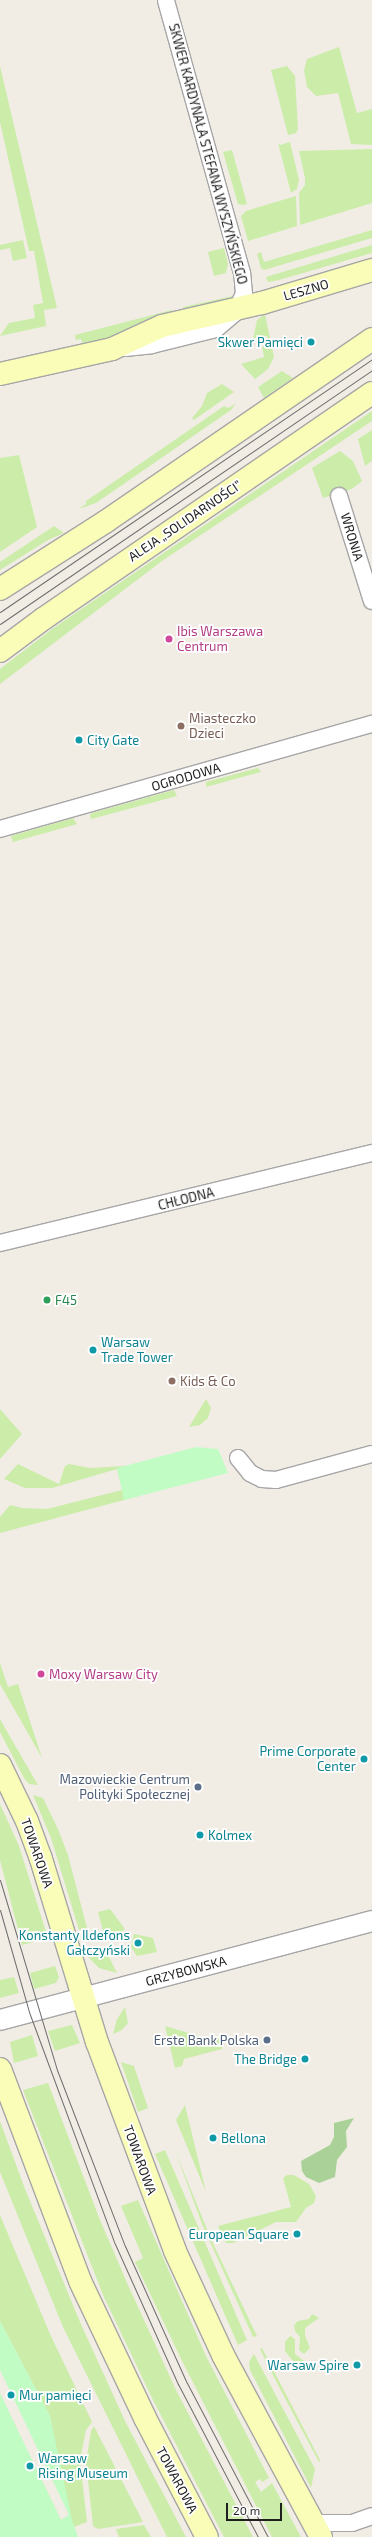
<!DOCTYPE html>
<html>
<head>
<meta charset="utf-8">
<style>
  body { margin:0 }
  #map { position:relative; width:372px; height:2537px; overflow:hidden; background:#f1ede5; font-family:"Exo 2",sans-serif }
  div>[style] { position:absolute }
  .grass>* { inset:0; background:#cbeda9 }
  .forest>* { inset:0; background:#aad298 }
  .park>* { inset:0; background:#c1fcc4 }
  .roads { filter:drop-shadow(1px 0 #a6a6a6) drop-shadow(-1px 0 #a6a6a6) drop-shadow(0 1px #a6a6a6) drop-shadow(0 -1px #a6a6a6) }
  .minor>* { height:16px; margin:-8px; padding:0 8px; transform-origin:8px; border-radius:8px; background:#fff }
  .tertiary>* { height:20px; margin:-10px; padding:0 10px; transform-origin:10px; border-radius:10px; background:#fff }
  .secondary>* { height:22px; margin:-11px; padding:0 11px; transform-origin:11px; border-radius:11px; background:#fafdb7 }
  .tram>* { height:1px; margin:-0.5px; padding:0 0.5px; transform-origin:0.5px; border-radius:0.5px; background:#6d6d6d }
  .dots>* { width:11px; height:11px; translate:-50% -50%; box-sizing:border-box; border:2px solid #fff; border-radius:50% }
  span { translate:-50% -50%; white-space:nowrap; text-align:center; line-height:1.15; -webkit-text-stroke:3.5px #fff; paint-order:stroke }
  .street-label { font-size:13px; color:#1f1f1f }
  .culture-label { font-size:13px; color:#0d838f }
  .right { translate:-100% -50%; text-align:right }
  .left { translate:0 -50%; text-align:left }
  .hotel-label { font-size:13px; color:#b23c85 }
  .education-label { font-size:13px; color:#785e54 }
  .leisure-label { font-size:13px; color:#27864d }
  .service-label { font-size:13px; color:#4e5e75 }
  .scale { position:absolute; left:226px; top:2503px; width:56px; height:18px; box-sizing:border-box; border:2px solid #1f1f1f; border-top:0; padding-left:5px; font-size:12px; line-height:14px; white-space:nowrap; color:#1f1f1f; -webkit-text-stroke:3px #fff; paint-order:stroke }
</style>
</head>
<body>
<div id="map">
  <div class="grass">
    <i style="clip-path:polygon(339px 47px,357px 113px,372px 109px,372px 145px,351px 144px,338px 93px,316px 96px,307px 87px,304px 70px,307px 59px)"></i>
    <i style="clip-path:polygon(0 66px,57px 308px,44px 310px,46px 326px,0 336px,9px 323px,35px 318px,33px 305px,43px 303px,34px 251px,29px 251px,0 122px)"></i>
    <i style="clip-path:polygon(287px 66px,295px 76px,298px 129px,296px 133px,288px 135px,271px 70px)"></i>
    <i style="clip-path:polygon(290px 142px,299px 180px,297px 189px,291px 193px,278px 143px,280px 145px)"></i>
    <i style="clip-path:polygon(372px 149px,372px 203px,300px 225px,299px 193px,305px 185px,305px 178px,299px 151px)"></i>
    <i style="clip-path:polygon(232px 150px,247px 204px,243px 205px,238px 204px,223px 152px)"></i>
    <i style="clip-path:polygon(296px 196px,297px 226px,248px 241px,241px 216px,246px 211px)"></i>
    <i style="clip-path:polygon(372px 230px,372px 238px,264px 270px,261px 268px,257px 254px,261px 252px,264px 262px)"></i>
    <i style="clip-path:polygon(23px 240px,27px 258px,13px 261px,10px 248px,0 250px,0 245px)"></i>
    <i style="clip-path:polygon(372px 245px,372px 253px,279px 280px,268px 282px,266px 277px)"></i>
    <i style="clip-path:polygon(224px 248px,228px 264px,226px 273px,214px 276px,208px 252px)"></i>
    <i style="clip-path:polygon(233px 296px,232px 300px,185px 316px,183px 307px)"></i>
    <i style="clip-path:polygon(172px 310px,174px 318px,104px 341px,83px 345px,81px 339px,76px 340px,75px 335px)"></i>
    <i style="clip-path:polygon(265px 314px,274px 357px,268px 369px,255px 379px,241px 364px,264px 357px,262px 347px,269px 345px,267px 336px,253px 339px,257px 320px)"></i>
    <i style="clip-path:polygon(282px 371px,293px 378px,264px 398px,258px 387px)"></i>
    <i style="clip-path:polygon(222px 384px,234px 392px,194px 420px,192px 418px,202px 406px,207px 393px)"></i>
    <i style="clip-path:polygon(236px 403px,231px 410px,96px 503px,78px 509px,86px 504px,86px 501px,224px 406px,229px 408px)"></i>
    <i style="clip-path:polygon(372px 411px,372px 421px,162px 561px,0 684px,0 669px,52px 629px)"></i>
    <i style="clip-path:polygon(372px 430px,372px 461px,365px 466px,358px 439px)"></i>
    <i style="clip-path:polygon(340px 451px,353px 461px,362px 481px,352px 489px,323px 498px,312px 468px)"></i>
    <i style="clip-path:polygon(19px 455px,37px 527px,0 552px,0 458px)"></i>
    <i style="clip-path:polygon(54px 526px,64px 533px,48px 540px,0 570px,0 562px)"></i>
    <i style="clip-path:polygon(258px 768px,261px 772px,206px 787px,206px 782px)"></i>
    <i style="clip-path:polygon(174px 790px,177px 796px,91px 819px,90px 815px,92px 813px)"></i>
    <i style="clip-path:polygon(73px 818px,77px 824px,13px 842px,11px 836px)"></i>
    <i style="clip-path:polygon(206px 1399px,211px 1408px,208px 1418px,200px 1425px,189px 1427px)"></i>
    <i style="clip-path:polygon(0 1409px,22px 1434px,0 1459px)"></i>
    <i style="clip-path:polygon(18px 1464px,59px 1484px,65px 1466px,69px 1464px,90px 1468px,124px 1466px,139px 1496px,0 1533px,0 1517px,10px 1505px,22px 1508px,47px 1509px,122px 1490px,117px 1469px,52px 1488px,25px 1488px,4px 1479px)"></i>
    <i style="clip-path:polygon(0 1663px,8px 1687px,18px 1684px,42px 1758px,0 1684px)"></i>
    <i style="clip-path:polygon(0 1719px,9px 1735px,38px 1785px,29px 1784px,24px 1778px,0 1732px)"></i>
    <i style="clip-path:polygon(33px 1795px,43px 1798px,58px 1829px,68px 1855px,87px 1928px,79px 1930px,51px 1838px)"></i>
    <i style="clip-path:polygon(0 1804px,19px 1846px,48px 1938px,22px 1945px,0 1860px)"></i>
    <i style="clip-path:polygon(110px 1909px,125px 1929px,115px 1938px,110px 1938px,103px 1931px,98px 1912px)"></i>
    <i style="clip-path:polygon(134px 1934px,153px 1938px,157px 1952px,137px 1956px,131px 1947px)"></i>
    <i style="clip-path:polygon(101px 1954px,109px 1957px,117px 1973px,99px 1968px,88px 1957px)"></i>
    <i style="clip-path:polygon(55px 1966px,59px 1977px,56px 1983px,34px 1989px,30px 1973px)"></i>
    <i style="clip-path:polygon(14px 1977px,19px 1993px,0 1998px,0 1980px)"></i>
    <i style="clip-path:polygon(125px 2007px,128px 2023px,122px 2030px,113px 2034px,117px 2019px)"></i>
    <i style="clip-path:polygon(72px 2025px,80px 2043px,55px 2051px,48px 2031px)"></i>
    <i style="clip-path:polygon(165px 2026px,209px 2039px,220px 2035px,225px 2036px,222px 2049px,184px 2059px,182px 2066px,175px 2068px)"></i>
    <i style="clip-path:polygon(32px 2035px,38px 2056px,14px 2063px,10px 2042px)"></i>
    <i style="clip-path:polygon(121px 2062px,134px 2066px,148px 2108px,138px 2112px)"></i>
    <i style="clip-path:polygon(48px 2083px,98px 2215px,128px 2285px,177px 2392px,253px 2537px,224px 2537px,153px 2400px,103px 2295px,23px 2090px)"></i>
    <i style="clip-path:polygon(185px 2105px,206px 2192px,176px 2120px)"></i>
    <i style="clip-path:polygon(0 2121px,25px 2189px,80px 2322px,125px 2421px,186px 2537px,167px 2537px,63px 2327px,0 2172px)"></i>
    <i style="clip-path:polygon(174px 2148px,211px 2239px,257px 2336px,253px 2337px,202px 2224px)"></i>
    <i style="clip-path:polygon(165px 2150px,247px 2340px,238px 2345px,155px 2154px)"></i>
    <i style="clip-path:polygon(287px 2175px,294px 2175px,309px 2184px,316px 2196px,314px 2203px,306px 2208px,296px 2222px,276px 2222px,233px 2243px,226px 2243px,218px 2226px,291px 2207px,283px 2178px)"></i>
    <i style="clip-path:polygon(138px 2200px,206px 2356px,269px 2478px,262px 2482px,260px 2479px,255px 2482px,261px 2492px,272px 2483px,301px 2537px,272px 2537px,181px 2359px,135px 2262px,143px 2258px,121px 2206px)"></i>
    <i style="clip-path:polygon(0 2215px,50px 2334px,92px 2422px,86px 2430px,80px 2460px,87px 2522px,74px 2527px,78px 2537px,0 2537px,30px 2456px,61px 2520px,69px 2516px,50px 2416px,0 2321px)"></i>
    <i style="clip-path:polygon(312px 2314px,319px 2318px,305px 2328px,305px 2335px,310px 2348px,304px 2354px,299px 2350px,300px 2337px,295px 2331px,294px 2325px,298px 2321px,309px 2319px)"></i>
    <i style="clip-path:polygon(290px 2336px,295px 2339px,295px 2354px,304px 2361px,302px 2370px,295px 2369px,294px 2362px,285px 2351px,285px 2342px)"></i>
    <i style="clip-path:polygon(262px 2348px,320px 2460px,319px 2462px,279px 2387px,260px 2349px)"></i>
    <i style="clip-path:polygon(254px 2354px,315px 2469px,311px 2488px,250px 2370px,249px 2362px)"></i>
    <i style="clip-path:polygon(94px 2426px,143px 2522px,98px 2529px,93px 2526px,86px 2462px,91px 2431px)"></i>
    <i style="clip-path:polygon(144px 2525px,151px 2537px,119px 2537px,116px 2529px)"></i>
  </div>
  <div class="forest">
    <i style="clip-path:polygon(354px 2118px,346px 2131px,347px 2147px,337px 2160px,335px 2177px,319px 2183px,306px 2177px,302px 2171px,301px 2161px,330px 2145px,334px 2137px,334px 2123px)"></i>
  </div>
  <div class="park">
    <i style="clip-path:polygon(196px 1447px,218px 1449px,228px 1473px,124px 1500px,117px 1468px)"></i>
    <i style="clip-path:polygon(0 2321px,50px 2416px,72px 2520px,78px 2537px,0 2537px,0 2393px,61px 2520px,69px 2515px,0 2370px)"></i>
  </div>
  <div class="roads">
    <div class="minor">
      <i style="left:125px;top:348px;width:27px;rotate:-6deg"></i>
      <i style="left:152px;top:345px;width:66px;rotate:-14deg"></i>
      <i style="left:216px;top:329px;width:25px;rotate:-40deg"></i>
      <i style="left:235px;top:313px;width:21px;rotate:-65deg"></i>
      <i style="left:244px;top:294px;width:21px;rotate:-95deg"></i>
      <i style="left:242px;top:273px;width:283px;rotate:-105.6deg"></i>
      <i style="left:339px;top:496px;width:110px;rotate:72.6deg"></i>
      <i style="left:0;top:829px;width:387px;rotate:-15.8deg"></i>
      <i style="left:0;top:1243px;width:383px;rotate:-13.6deg"></i>
      <i style="left:238px;top:1458px;width:19px;rotate:51deg"></i>
      <i style="left:250px;top:1473px;width:13px;rotate:27deg"></i>
      <i style="left:262px;top:1479px;width:14px;rotate:4deg"></i>
      <i style="left:276px;top:1480px;width:99px;rotate:-15.2deg"></i>
      <i style="left:314px;top:2523px;width:38px"></i>
      <i style="left:352px;top:2523px;width:21px;rotate:-19deg"></i>
    </div>
    <div class="tertiary">
      <i style="left:0;top:2020px;width:385px;rotate:-14.9deg"></i>
    </div>
    <div class="secondary">
      <i style="left:0;top:374px;width:115px;rotate:-12.6deg"></i>
      <i style="left:112px;top:349px;width:55px;rotate:-24.7deg"></i>
      <i style="left:162px;top:326px;width:103px;rotate:-13deg"></i>
      <i style="left:262px;top:303px;width:115px;rotate:-16.7deg"></i>
      <i style="left:0;top:589px;width:125px;rotate:-32.5deg"></i>
      <i style="left:105px;top:522px;width:324px;rotate:-34.4deg"></i>
      <i style="left:0;top:651px;width:54px;rotate:-36.7deg"></i>
      <i style="left:43px;top:619px;width:399px;rotate:-34.5deg"></i>
      <i style="left:0;top:1765px;width:62px;rotate:64.3deg"></i>
      <i style="left:27px;top:1821px;width:40px;rotate:69.8deg"></i>
      <i style="left:41px;top:1859px;width:191px;rotate:73deg"></i>
      <i style="left:97px;top:2042px;width:223px;rotate:69.5deg"></i>
      <i style="left:175px;top:2251px;width:115px;rotate:65.2deg"></i>
      <i style="left:223px;top:2355px;width:207px;rotate:61.7deg"></i>
      <i style="left:0;top:2069px;width:227px;rotate:69.3deg"></i>
      <i style="left:80px;top:2281px;width:152px;rotate:64.6deg"></i>
      <i style="left:145px;top:2418px;width:134px;rotate:62.5deg"></i>
    </div>
  </div>
  <div class="tram">
    <i style="left:0;top:612px;width:450px;rotate:-34.2deg"></i>
    <i style="left:0;top:624px;width:450px;rotate:-34.3deg"></i>
    <i style="left:0;top:1880px;width:198px;rotate:73.3deg"></i>
    <i style="left:57px;top:2070px;width:189px;rotate:68.9deg"></i>
    <i style="left:125px;top:2246px;width:150px;rotate:65.7deg"></i>
    <i style="left:187px;top:2383px;width:174px;rotate:62.3deg"></i>
    <i style="left:0;top:1910px;width:106px;rotate:74.1deg"></i>
    <i style="left:29px;top:2012px;width:247px;rotate:69.7deg"></i>
    <i style="left:115px;top:2244px;width:154px;rotate:65.8deg"></i>
    <i style="left:178px;top:2384px;width:173px;rotate:62.4deg"></i>
  </div>
  <div class="dots">
    <i style="left:311px;top:342px;background:#0f9aa8"></i>
    <i style="left:169px;top:639px;background:#d1479c"></i>
    <i style="left:181px;top:726px;background:#8d6e63"></i>
    <i style="left:79px;top:740px;background:#0f9aa8"></i>
    <i style="left:47px;top:1300px;background:#2e9e5b"></i>
    <i style="left:93px;top:1350px;background:#0f9aa8"></i>
    <i style="left:172px;top:1381px;background:#8d6e63"></i>
    <i style="left:41px;top:1674px;background:#d1479c"></i>
    <i style="left:364px;top:1759px;background:#0f9aa8"></i>
    <i style="left:198px;top:1787px;background:#5c6f8a"></i>
    <i style="left:200px;top:1835px;background:#0f9aa8"></i>
    <i style="left:138px;top:1943px;background:#0f9aa8"></i>
    <i style="left:267px;top:2040px;background:#5c6f8a"></i>
    <i style="left:305px;top:2059px;background:#0f9aa8"></i>
    <i style="left:213px;top:2138px;background:#0f9aa8"></i>
    <i style="left:297px;top:2234px;background:#0f9aa8"></i>
    <i style="left:357px;top:2365px;background:#0f9aa8"></i>
    <i style="left:11px;top:2395px;background:#0f9aa8"></i>
    <i style="left:30px;top:2466px;background:#0f9aa8"></i>
  </div>
  <div class="street-label">
    <span style="left:208px;top:154px;rotate:75deg">SKWER KARDYNAŁA STEFANA WYSZYŃSKIEGO</span>
    <span style="left:306px;top:290px;rotate:-16deg">LESZNO</span>
    <span style="left:185px;top:521px;rotate:-34deg">ALEJA „SOLIDARNOŚCI”</span>
    <span style="left:352px;top:537px;rotate:73deg">WRONIA</span>
    <span style="left:186px;top:777px;rotate:-16deg">OGRODOWA</span>
    <span style="left:186px;top:1199px;rotate:-14deg">CHŁODNA</span>
    <span style="left:37px;top:1853px;rotate:71deg">TOWAROWA</span>
    <span style="left:186px;top:1971px;rotate:-15deg">GRZYBOWSKA</span>
    <span style="left:140px;top:2160px;rotate:70deg">TOWAROWA</span>
    <span style="left:177px;top:2480px;rotate:62deg">TOWAROWA</span>
  </div>
  <div class="culture-label">
    <span class="right" style="left:303px;top:342px">Skwer Pamięci</span>
    <span class="left" style="left:87px;top:740px">City Gate</span>
    <span class="left" style="left:101px;top:1350px">Warsaw<br>Trade Tower</span>
    <span class="right" style="left:356px;top:1759px">Prime Corporate<br>Center</span>
    <span class="left" style="left:208px;top:1835px">Kolmex</span>
    <span class="right" style="left:130px;top:1943px">Konstanty Ildefons<br>Gałczyński</span>
    <span class="right" style="left:297px;top:2059px">The Bridge</span>
    <span class="left" style="left:221px;top:2138px">Bellona</span>
    <span class="right" style="left:289px;top:2234px">European Square</span>
    <span class="right" style="left:349px;top:2365px">Warsaw Spire</span>
    <span class="left" style="left:19px;top:2395px">Mur pamięci</span>
    <span class="left" style="left:38px;top:2466px">Warsaw<br>Rising Museum</span>
  </div>
  <div class="hotel-label">
    <span class="left" style="left:177px;top:639px">Ibis Warszawa<br>Centrum</span>
    <span class="left" style="left:49px;top:1674px">Moxy Warsaw City</span>
  </div>
  <div class="education-label">
    <span class="left" style="left:189px;top:726px">Miasteczko<br>Dzieci</span>
    <span class="left" style="left:180px;top:1381px">Kids &amp; Co</span>
  </div>
  <div class="leisure-label">
    <span class="left" style="left:55px;top:1300px">F45</span>
  </div>
  <div class="service-label">
    <span class="right" style="left:190px;top:1787px">Mazowieckie Centrum<br>Polityki Społecznej</span>
    <span class="right" style="left:259px;top:2040px">Erste Bank Polska</span>
  </div>
  <div class="scale">20 m</div>
</div>
</body>
</html>
